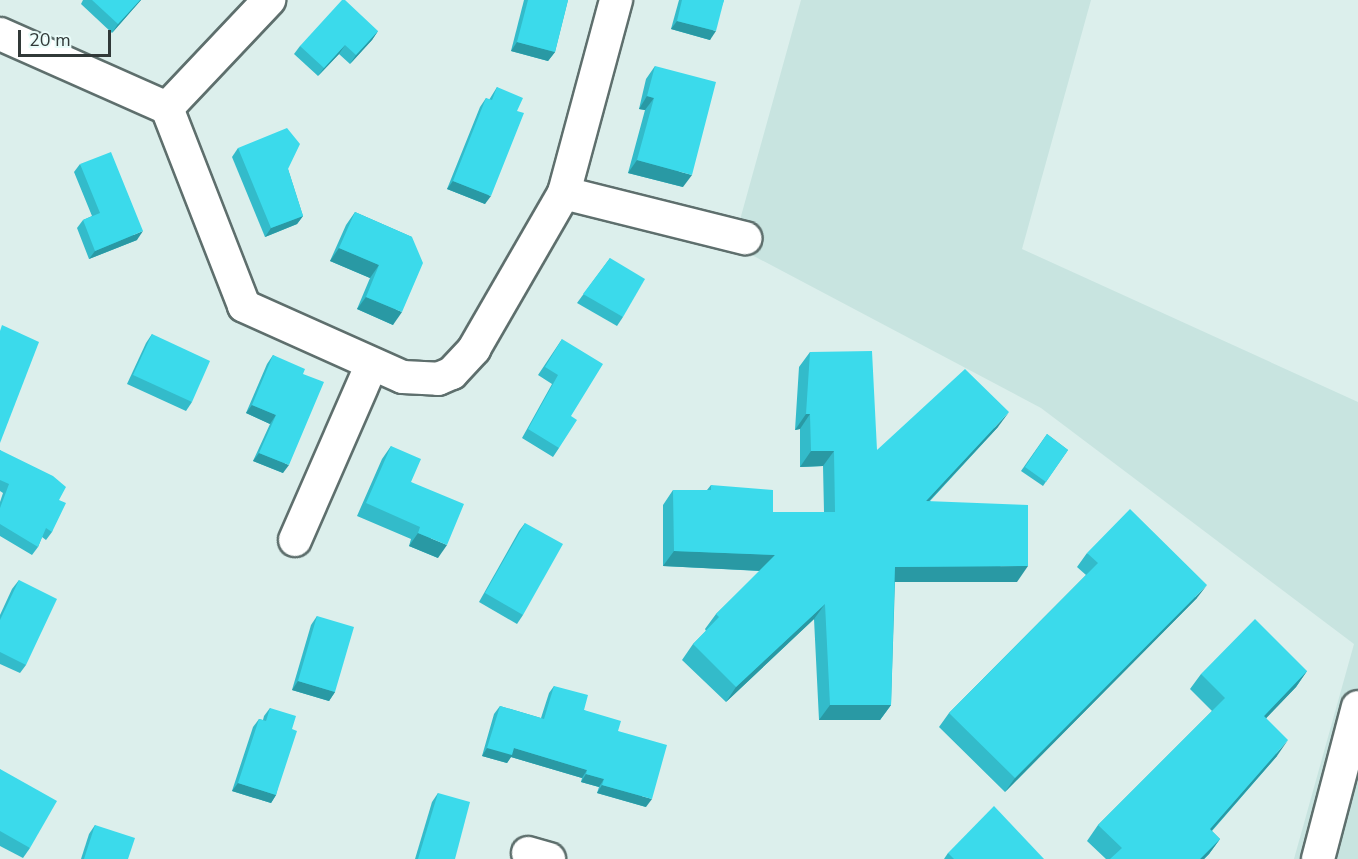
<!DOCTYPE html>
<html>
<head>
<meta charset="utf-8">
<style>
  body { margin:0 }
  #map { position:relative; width:1358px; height:859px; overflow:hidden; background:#dcefec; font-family:"Nunito Sans",sans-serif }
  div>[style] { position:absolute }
  .built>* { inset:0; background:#c8e4e0 }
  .roads { filter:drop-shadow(2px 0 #5e6f6d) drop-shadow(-2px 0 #5e6f6d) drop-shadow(0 2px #5e6f6d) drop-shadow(0 -2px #5e6f6d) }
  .minor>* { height:32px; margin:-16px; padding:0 16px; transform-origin:16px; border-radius:16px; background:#fff }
  .wall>* { inset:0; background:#33bbca }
  .shaded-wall>* { inset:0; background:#2999a4 }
  .building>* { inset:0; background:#3bdaeb }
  span { translate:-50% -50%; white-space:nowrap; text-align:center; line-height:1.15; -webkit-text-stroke:4.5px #e9fcf9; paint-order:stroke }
  .scale { position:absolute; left:18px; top:30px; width:93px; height:27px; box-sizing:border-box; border:3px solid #313938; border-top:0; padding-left:8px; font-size:18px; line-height:21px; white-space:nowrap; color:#313938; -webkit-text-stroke:4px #e9fcf9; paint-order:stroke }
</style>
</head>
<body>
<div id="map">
  <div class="built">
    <i style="clip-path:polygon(801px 0,1091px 0,1022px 249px,1358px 402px,1358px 859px,1294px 859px,1354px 644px,1041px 408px,733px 245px)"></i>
  </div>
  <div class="roads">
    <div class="minor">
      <i style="left:0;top:34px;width:183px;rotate:23.9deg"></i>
      <i style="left:167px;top:108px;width:212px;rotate:68.7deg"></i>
      <i style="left:244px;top:306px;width:174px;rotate:24.1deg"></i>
      <i style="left:403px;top:377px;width:35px;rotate:3deg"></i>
      <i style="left:438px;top:379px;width:15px;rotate:-23deg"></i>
      <i style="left:452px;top:373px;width:33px;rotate:-47deg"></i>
      <i style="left:474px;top:349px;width:180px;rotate:-60deg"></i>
      <i style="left:564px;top:193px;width:200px;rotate:-74.9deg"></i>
      <i style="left:167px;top:108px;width:149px;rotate:-46.6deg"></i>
      <i style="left:564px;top:193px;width:187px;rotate:14deg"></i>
      <i style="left:295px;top:540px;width:192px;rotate:-66.4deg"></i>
      <i style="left:528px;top:853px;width:22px;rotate:16deg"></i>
      <i style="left:1318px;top:859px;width:157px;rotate:-75.3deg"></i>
    </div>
  </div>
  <div class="wall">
    <i style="clip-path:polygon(83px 0,141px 0,112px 33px,81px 4px)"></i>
    <i style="clip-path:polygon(524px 0,568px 0,555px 52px,548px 61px,511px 51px)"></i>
    <i style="clip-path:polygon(679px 0,724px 0,710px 40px,671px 29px)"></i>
    <i style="clip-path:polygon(378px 31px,372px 40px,350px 64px,339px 54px,318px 76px,294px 54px,300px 46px)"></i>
    <i style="clip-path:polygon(655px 66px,683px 187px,628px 173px,645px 110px,639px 109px,646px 79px)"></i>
    <i style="clip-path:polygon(497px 87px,517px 111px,485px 204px,447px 189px,480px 107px,486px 98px,489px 100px)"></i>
    <i style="clip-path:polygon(238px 148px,288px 169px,303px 216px,297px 224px,265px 237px,232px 157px)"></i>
    <i style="clip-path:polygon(80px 164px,137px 240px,89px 259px,77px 228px,83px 220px,92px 216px,74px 172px)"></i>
    <i style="clip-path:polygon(355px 212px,412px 237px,393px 325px,357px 309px,370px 278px,330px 261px,346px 225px)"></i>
    <i style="clip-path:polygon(610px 258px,623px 317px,617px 326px,577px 303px)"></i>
    <i style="clip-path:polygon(152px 334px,192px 402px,186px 411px,127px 384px,146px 343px)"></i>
    <i style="clip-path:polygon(562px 339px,559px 448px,553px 457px,522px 438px,552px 384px,538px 375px)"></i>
    <i style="clip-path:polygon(810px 352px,877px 450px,998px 427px,930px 501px,1017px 582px,895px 582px,891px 705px,880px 720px,819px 720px,814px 619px,726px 702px,682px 660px,693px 644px,706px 631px,705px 629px,716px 614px,760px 571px,663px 566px,663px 505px,673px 490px,707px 490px,711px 485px,773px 512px,824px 512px,823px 466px,800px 467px,800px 429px,795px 430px,799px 367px)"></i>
    <i style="clip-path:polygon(273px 355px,303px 374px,283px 473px,253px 461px,270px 424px,246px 413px,267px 364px)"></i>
    <i style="clip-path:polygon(1047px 434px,1068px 450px,1043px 486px,1021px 471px)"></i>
    <i style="clip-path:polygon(391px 446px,411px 482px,438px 558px,409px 546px,411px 539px,357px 516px,382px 459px)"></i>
    <i style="clip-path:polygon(0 450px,59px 500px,52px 532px,46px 540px,42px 537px,38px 547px,32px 555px,0 536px,0 502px,3px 493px,0 491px)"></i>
    <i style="clip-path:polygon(525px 523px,523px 615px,517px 624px,479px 602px,519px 531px)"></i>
    <i style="clip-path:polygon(1087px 553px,1197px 598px,1005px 792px,939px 727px,949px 713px,1086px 575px,1077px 567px)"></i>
    <i style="clip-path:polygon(19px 580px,26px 665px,20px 673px,0 664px,0 615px,12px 589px)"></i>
    <i style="clip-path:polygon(317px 616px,335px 692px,329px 701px,292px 690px,311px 625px)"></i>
    <i style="clip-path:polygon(1307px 671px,1296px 687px,1266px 718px,1277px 756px,1212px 831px,1220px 839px,1209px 854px,1204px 859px,1106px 859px,1087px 841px,1098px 825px,1212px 711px,1190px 689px,1201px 674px)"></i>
    <i style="clip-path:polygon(554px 686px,584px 710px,618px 731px,646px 807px,597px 793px,599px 787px,581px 782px,582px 778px,511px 757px,507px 763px,482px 756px,494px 714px,500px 706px,541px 718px,549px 693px)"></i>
    <i style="clip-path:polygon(270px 708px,292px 729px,276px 795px,271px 803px,232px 791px,253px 727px,259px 719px,263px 720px,264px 716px)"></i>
    <i style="clip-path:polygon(0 769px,30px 848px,23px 858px,0 846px)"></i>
    <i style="clip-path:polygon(438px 793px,455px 859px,415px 859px,432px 802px)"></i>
    <i style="clip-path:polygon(95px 825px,128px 859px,81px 859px,89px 834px)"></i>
    <i style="clip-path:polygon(948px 853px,1044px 859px,944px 859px)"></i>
  </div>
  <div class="shaded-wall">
    <i style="clip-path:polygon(140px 0,141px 0,112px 33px,118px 24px)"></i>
    <i style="clip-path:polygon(677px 21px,716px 31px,710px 40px,671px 29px)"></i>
    <i style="clip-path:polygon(378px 31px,372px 40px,350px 64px,356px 55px)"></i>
    <i style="clip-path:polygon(517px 42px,555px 52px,548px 61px,511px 51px)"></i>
    <i style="clip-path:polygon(345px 45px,339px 54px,318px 76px,324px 68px)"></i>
    <i style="clip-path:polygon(647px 96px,654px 98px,645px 110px,639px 109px)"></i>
    <i style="clip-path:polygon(637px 160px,692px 175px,683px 187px,628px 173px)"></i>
    <i style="clip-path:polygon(453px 181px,491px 196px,485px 204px,447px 189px)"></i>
    <i style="clip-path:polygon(303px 216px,297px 224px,265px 237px,271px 228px)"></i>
    <i style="clip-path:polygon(143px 231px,137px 240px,89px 259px,95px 251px)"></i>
    <i style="clip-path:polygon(339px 248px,379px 265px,370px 278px,330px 261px)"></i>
    <i style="clip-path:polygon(366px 297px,402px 312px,393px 325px,357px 309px)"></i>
    <i style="clip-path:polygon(252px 405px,276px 415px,270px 424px,246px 413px)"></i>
    <i style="clip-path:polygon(1009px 412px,998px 427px,915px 516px,926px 501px)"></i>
    <i style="clip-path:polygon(806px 414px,810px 414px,800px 429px,795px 430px)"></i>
    <i style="clip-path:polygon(811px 451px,834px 451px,823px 466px,800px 467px)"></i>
    <i style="clip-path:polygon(259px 453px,289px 465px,283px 473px,253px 461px)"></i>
    <i style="clip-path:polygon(418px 533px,447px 545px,438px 558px,409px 546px)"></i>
    <i style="clip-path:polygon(674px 551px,775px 555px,764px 571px,663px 566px)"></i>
    <i style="clip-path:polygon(1028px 566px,1017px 582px,884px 582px,895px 567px)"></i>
    <i style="clip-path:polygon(1207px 585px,1197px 598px,1005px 792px,1015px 778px)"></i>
    <i style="clip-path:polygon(825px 604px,814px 619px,726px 702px,736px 687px)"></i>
    <i style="clip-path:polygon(1307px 671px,1296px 687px,1253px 732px,1264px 716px)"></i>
    <i style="clip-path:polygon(298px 681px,335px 692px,329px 701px,292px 690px)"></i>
    <i style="clip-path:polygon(830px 705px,891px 705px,880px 720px,819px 720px)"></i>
    <i style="clip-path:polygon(1288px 740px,1277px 756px,1199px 845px,1210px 829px)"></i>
    <i style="clip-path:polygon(487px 748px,514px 748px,587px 770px,582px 778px,511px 757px,507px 763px,482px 756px)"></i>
    <i style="clip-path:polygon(586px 774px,604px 779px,599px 787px,581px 782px)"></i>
    <i style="clip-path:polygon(238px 783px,276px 795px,271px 803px,232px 791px)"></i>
    <i style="clip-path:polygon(602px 785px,652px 799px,646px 807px,597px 793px)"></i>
    <i style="clip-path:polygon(1220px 839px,1209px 854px,1204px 859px,1200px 859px)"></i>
  </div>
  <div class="building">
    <i style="clip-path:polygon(92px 0,140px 0,118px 24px)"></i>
    <i style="clip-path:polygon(342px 0,345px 0,378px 31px,356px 55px,345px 45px,324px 68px,300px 46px)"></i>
    <i style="clip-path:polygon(528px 0,568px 0,555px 52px,517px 42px)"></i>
    <i style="clip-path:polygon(682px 0,724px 0,716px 31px,677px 21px)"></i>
    <i style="clip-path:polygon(655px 66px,716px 82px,692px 175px,637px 160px,654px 98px,647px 96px)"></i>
    <i style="clip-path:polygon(497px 87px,523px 98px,517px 111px,524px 113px,491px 196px,453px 181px,486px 98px,492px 100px)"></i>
    <i style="clip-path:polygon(287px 128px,300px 144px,288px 169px,303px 216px,271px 228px,238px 148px)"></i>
    <i style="clip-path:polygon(111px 152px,143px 231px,95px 251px,83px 220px,100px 213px,80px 164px)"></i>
    <i style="clip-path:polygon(355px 212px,412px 237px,423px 263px,402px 312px,366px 297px,379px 265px,339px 248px)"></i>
    <i style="clip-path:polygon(610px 258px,645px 279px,623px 317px,583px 294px)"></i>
    <i style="clip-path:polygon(2px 325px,39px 342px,0 443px,0 331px)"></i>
    <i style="clip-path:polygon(152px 334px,210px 361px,192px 402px,133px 375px)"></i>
    <i style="clip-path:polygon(562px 339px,603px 364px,571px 416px,577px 420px,559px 448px,528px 429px,558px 375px,545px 367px)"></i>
    <i style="clip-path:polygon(872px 351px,877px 450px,965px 369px,1009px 412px,926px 501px,1028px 505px,1028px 566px,895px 567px,891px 705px,830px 705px,825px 604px,736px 687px,693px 644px,719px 617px,716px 614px,775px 555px,674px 551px,673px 490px,711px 490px,711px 485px,773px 490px,773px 512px,835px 512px,834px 451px,811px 451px,810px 414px,806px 414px,810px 352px)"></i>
    <i style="clip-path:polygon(273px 355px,305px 369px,303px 374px,324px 382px,289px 465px,259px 453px,276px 415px,252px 405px)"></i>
    <i style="clip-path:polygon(1047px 434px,1068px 450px,1046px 482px,1025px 467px)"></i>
    <i style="clip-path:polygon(391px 446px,421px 459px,411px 482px,464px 504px,447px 545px,418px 533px,420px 527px,366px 503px)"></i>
    <i style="clip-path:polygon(0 450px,53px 476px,66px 487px,59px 500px,66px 503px,52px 532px,46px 528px,38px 547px,0 524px,0 508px,9px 484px,0 480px)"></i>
    <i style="clip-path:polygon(1130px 509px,1207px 585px,1015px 778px,949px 713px,1098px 563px,1087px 553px)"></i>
    <i style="clip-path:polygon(525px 523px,563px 544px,523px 615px,485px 593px)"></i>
    <i style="clip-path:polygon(19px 580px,57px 599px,26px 665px,0 652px,0 620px)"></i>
    <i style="clip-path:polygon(317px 616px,354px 627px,335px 692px,298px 681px)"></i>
    <i style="clip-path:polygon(1255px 619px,1307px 671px,1264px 716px,1288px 740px,1210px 829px,1220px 839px,1200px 859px,1110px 859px,1122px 848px,1098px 825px,1225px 698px,1201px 674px)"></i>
    <i style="clip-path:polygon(554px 686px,588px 695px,584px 710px,621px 721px,618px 731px,667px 745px,652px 799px,602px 785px,604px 779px,586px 774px,587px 770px,514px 748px,512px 755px,487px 748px,500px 706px,544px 719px)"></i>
    <i style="clip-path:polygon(270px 708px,296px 716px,292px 729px,297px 731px,276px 795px,238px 783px,259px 719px,266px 721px)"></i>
    <i style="clip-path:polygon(0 769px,57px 801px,30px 848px,0 831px)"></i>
    <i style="clip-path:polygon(438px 793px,470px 802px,455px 859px,418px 859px)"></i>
    <i style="clip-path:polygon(994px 806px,1044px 859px,954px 859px,948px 853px)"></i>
    <i style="clip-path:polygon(95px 825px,135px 838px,128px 859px,84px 859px)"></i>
  </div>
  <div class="scale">20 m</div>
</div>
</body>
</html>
